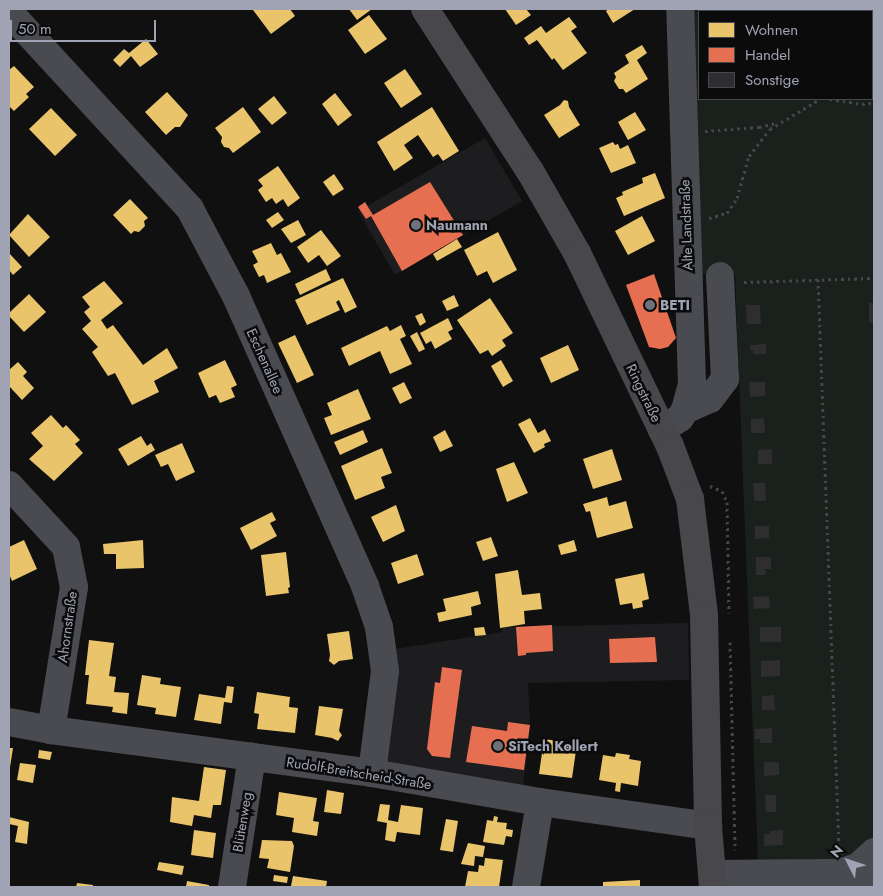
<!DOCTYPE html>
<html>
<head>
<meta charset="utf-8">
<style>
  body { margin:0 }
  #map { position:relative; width:883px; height:896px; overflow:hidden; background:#101011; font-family:Jost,sans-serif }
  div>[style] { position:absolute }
  .built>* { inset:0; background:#1d1d1f }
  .green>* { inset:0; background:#1a211c }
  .homes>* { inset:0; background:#e9c46a }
  .shops>* { inset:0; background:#e76f51 }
  .building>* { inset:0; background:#2e2e30 }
  .path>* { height:3px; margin-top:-1.5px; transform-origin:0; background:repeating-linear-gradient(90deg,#46464b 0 2.5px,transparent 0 6.5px) }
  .minor>* { height:28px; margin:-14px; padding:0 14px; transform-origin:14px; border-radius:14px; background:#4a4b50 }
  .major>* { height:28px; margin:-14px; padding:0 14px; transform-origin:14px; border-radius:14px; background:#47474c }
  .dots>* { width:14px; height:14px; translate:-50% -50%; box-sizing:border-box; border:2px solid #0b0b0c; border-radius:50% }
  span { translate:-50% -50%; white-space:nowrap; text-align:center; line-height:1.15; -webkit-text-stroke:5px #0b0b0c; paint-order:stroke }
  .poi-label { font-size:14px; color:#a0a3b3; font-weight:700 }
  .left { translate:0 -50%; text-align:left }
  .street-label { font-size:14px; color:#a0a3b3 }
  .frame { position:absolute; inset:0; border:10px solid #a0a3b3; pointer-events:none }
  .legend { position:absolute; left:698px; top:10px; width:175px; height:90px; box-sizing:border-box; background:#0b0b0c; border:1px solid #47484f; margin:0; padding:6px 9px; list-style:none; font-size:15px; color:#a0a3b3 }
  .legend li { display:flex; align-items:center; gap:10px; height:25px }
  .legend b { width:25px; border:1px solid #47484f }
  .north { position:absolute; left:823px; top:836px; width:50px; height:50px; -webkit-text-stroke:4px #0b0b0c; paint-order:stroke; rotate:311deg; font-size:14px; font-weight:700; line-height:20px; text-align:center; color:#a0a3b3 }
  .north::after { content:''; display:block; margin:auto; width:18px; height:22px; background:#a0a3b3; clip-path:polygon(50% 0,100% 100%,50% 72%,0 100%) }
  .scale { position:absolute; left:10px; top:20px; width:146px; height:22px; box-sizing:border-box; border:2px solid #a0a3b3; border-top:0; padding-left:6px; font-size:15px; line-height:18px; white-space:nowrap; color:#a0a3b3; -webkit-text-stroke:4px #0b0b0c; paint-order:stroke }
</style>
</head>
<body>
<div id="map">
  <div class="built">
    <i style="clip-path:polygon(485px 138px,522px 201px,395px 275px,358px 211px)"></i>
    <i style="clip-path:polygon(688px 623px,689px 680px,528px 683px,530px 725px,523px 787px,404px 769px,382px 760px,395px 649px,502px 632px,503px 628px,516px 627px)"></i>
  </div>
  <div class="green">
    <i style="clip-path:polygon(evenodd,691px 9px,874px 9px,874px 887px,759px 887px,735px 274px,697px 274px,691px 9px,699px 11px,872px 11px,872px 99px,699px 99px,699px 11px)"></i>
  </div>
  <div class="homes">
    <i style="clip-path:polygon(290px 9px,295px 16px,271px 34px,253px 10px)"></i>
    <i style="clip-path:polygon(349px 9px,372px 9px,357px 20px)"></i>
    <i style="clip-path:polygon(505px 9px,526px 9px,531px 15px,516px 25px)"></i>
    <i style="clip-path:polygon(609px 9px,635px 9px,613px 23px,606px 11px)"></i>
    <i style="clip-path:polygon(369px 15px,387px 39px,365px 54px,348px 30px)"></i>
    <i style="clip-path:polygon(569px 17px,577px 27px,571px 31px,587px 53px,563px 70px,554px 58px,552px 60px,537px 40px,529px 45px,524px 38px,541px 26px,546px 33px)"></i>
    <i style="clip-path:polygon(146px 39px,158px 54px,140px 67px,131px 56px,120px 67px,113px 60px,124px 49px,129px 53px)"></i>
    <i style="clip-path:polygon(642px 45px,647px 53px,637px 60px,648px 79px,626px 93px,623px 89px,619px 89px,614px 81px,616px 77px,614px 73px,629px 63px,625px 55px)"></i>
    <i style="clip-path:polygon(14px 66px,34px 87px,26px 94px,29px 97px,14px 111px,9px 106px,9px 70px)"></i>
    <i style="clip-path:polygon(405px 69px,422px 94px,401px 108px,384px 83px)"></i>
    <i style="clip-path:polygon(167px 92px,188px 115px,180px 127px,175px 127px,166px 135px,145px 112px)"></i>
    <i style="clip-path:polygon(335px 93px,352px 115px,338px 126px,322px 104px)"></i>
    <i style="clip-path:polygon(274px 96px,287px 113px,272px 125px,258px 109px)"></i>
    <i style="clip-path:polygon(564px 100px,568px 101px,569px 107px,580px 125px,559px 138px,544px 115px,560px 105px)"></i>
    <i style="clip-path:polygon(243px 107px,261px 132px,233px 153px,229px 148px,224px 147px,221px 142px,222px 137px,215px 128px)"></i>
    <i style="clip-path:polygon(432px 107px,459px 151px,443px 161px,438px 154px,433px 157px,418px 135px,404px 145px,413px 158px,394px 171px,377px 142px)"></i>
    <i style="clip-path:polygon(51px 108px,77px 135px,55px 156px,29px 129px)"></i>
    <i style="clip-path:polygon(635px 112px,646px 130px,628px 140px,618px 122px)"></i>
    <i style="clip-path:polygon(613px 142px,615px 145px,618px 144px,620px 149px,628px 145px,636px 163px,611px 173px,599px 148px)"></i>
    <i style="clip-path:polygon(278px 166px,300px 198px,288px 207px,283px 199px,276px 204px,272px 198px,266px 202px,258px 190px,263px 186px,258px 180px)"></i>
    <i style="clip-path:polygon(655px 173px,665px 198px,624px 216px,616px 198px,623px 195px,622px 192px,643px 183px,642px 178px)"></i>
    <i style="clip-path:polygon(334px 174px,344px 189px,333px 196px,323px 182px)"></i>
    <i style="clip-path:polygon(130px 199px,148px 218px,144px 221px,145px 226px,139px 232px,134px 231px,131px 234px,113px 215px)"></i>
    <i style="clip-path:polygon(278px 212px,284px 220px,272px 228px,266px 220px)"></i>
    <i style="clip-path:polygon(28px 214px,50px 237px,29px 257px,9px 235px)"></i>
    <i style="clip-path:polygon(642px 216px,655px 241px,628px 255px,615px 231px)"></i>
    <i style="clip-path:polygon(298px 220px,306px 235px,291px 243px,281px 229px)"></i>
    <i style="clip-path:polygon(321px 230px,341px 256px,327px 266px,319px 255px,308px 263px,297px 247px)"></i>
    <i style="clip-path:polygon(498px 232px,517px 270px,493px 283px,487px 271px,477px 276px,464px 250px)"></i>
    <i style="clip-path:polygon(457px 239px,462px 247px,437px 261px,433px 254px)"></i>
    <i style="clip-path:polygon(271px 243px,277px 255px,281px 253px,291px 272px,267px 283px,264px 275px,259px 277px,253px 265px,258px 262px,252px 251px)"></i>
    <i style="clip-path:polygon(9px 253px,22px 267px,13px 275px,9px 270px)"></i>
    <i style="clip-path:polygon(326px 269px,331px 280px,300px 295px,295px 284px)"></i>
    <i style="clip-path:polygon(343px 278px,357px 307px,345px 313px,339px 300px,336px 302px,340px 310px,307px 325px,295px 300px)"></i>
    <i style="clip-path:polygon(104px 281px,123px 303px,101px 320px,107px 329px,113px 325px,143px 365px,167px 348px,178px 368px,154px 381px,159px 392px,132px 405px,115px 373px,108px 376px,92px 352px,98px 347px,82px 329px,91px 321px,84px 312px,90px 307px,82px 297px)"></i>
    <i style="clip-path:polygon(29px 294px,46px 312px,24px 332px,9px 316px,9px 313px)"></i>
    <i style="clip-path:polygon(454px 295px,459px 306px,447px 311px,442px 301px)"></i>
    <i style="clip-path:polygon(490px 298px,513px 333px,502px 340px,506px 346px,492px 356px,488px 350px,480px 354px,457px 320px)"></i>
    <i style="clip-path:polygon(422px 313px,426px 322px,420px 326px,415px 316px)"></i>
    <i style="clip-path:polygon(448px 318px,453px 329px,448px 332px,452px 339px,435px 349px,431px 341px,426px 344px,420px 333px)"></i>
    <i style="clip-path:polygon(401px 325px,406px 336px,400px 339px,412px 364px,390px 374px,380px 351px,349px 366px,341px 348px,387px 326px,390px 331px)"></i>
    <i style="clip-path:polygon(417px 332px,425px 349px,419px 352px,410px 336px)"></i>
    <i style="clip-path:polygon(295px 335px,314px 375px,297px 383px,278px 343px)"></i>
    <i style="clip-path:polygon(568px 345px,579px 370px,551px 383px,540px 358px)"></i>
    <i style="clip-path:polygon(225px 360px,237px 385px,231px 388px,235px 397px,220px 403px,216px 395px,209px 398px,198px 373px)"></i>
    <i style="clip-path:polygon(501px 360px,513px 381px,503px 387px,491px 366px)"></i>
    <i style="clip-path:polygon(18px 362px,27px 372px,23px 376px,34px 388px,22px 400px,9px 386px,9px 370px)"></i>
    <i style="clip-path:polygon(404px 382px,412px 398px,400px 404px,392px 388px)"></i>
    <i style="clip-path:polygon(358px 389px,371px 419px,331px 435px,324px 418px,332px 415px,327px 403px)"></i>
    <i style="clip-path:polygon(51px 415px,63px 428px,66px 425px,80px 440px,75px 444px,83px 453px,54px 481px,29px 459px,43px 446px,31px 433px)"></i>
    <i style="clip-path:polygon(530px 418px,538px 433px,545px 429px,551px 441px,544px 444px,545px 447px,534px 453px,518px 424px)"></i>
    <i style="clip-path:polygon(363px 430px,368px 442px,340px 455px,334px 442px)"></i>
    <i style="clip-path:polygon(445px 430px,453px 446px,440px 452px,433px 437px)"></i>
    <i style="clip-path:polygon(141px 436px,147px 446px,151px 443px,155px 450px,128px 466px,118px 449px)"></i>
    <i style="clip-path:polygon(182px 443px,195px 472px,176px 481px,168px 464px,161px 467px,155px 455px)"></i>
    <i style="clip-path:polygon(382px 448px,392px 473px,381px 477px,385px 488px,355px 500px,341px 466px)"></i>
    <i style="clip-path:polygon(612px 449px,622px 480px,593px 489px,583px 459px)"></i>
    <i style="clip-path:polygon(514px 462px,528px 493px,507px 502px,496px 469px)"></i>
    <i style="clip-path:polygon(607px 497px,609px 506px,626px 501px,633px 528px,597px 538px,590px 511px,586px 512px,583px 504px)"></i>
    <i style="clip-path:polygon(396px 505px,405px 531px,383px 542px,371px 517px)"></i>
    <i style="clip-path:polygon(272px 512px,276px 520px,270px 523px,277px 536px,251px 550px,240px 528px)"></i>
    <i style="clip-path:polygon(491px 537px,498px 556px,483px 561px,476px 542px)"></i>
    <i style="clip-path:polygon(24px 540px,37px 569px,12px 581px,9px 574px,9px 547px)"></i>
    <i style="clip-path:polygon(143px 540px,144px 568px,116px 569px,116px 554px,104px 554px,103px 544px)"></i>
    <i style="clip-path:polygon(574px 540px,577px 551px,561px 555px,558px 545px)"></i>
    <i style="clip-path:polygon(286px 552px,290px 587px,288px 588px,289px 593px,266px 596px,261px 555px)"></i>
    <i style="clip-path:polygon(417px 554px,424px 575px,398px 584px,391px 563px)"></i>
    <i style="clip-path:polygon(518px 570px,522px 595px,540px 593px,542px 609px,524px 611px,525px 624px,500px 628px,495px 574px)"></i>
    <i style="clip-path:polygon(644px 573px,649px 599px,642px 601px,643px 607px,633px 609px,632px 603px,620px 605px,615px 579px)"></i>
    <i style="clip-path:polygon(478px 591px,481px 604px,471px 607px,472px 615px,439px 622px,437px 613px,446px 611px,443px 599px)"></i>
    <i style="clip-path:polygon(484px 627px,486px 635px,475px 636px,474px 628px)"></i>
    <i style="clip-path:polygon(349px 631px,353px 659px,339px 661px,334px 665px,329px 661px,330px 655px,327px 634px)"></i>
    <i style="clip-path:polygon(89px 640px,114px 643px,109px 676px,116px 677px,114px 692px,129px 693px,127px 714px,112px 712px,113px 707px,86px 704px,89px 675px,85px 675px)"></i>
    <i style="clip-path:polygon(142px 675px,161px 678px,160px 684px,181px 687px,176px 717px,155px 714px,156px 708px,137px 705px)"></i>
    <i style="clip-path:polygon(227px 686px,234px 687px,232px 703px,224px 702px,221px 724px,194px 720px,199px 694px,225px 698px)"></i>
    <i style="clip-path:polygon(257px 692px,290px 697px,289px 707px,298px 708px,295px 733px,257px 729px,259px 714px,254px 713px)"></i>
    <i style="clip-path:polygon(319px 706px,343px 709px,339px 731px,342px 735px,338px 741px,332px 738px,315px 735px)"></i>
    <i style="clip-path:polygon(544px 739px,577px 744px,572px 778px,539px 774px)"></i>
    <i style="clip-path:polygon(9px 748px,13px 748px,10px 767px,9px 767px)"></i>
    <i style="clip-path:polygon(39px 750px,52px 752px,50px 760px,38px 758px)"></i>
    <i style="clip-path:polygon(616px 753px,630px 755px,629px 759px,641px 761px,638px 786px,621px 783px,620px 792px,615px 791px,616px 783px,599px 780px,603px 755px,615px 757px)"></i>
    <i style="clip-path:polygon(20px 763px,36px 765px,33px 783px,17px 780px)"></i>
    <i style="clip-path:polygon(204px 767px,226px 770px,221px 805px,213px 805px,211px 818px,194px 815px,192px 826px,170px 822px,172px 797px,199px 801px)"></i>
    <i style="clip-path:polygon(327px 790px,344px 793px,341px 814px,324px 812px)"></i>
    <i style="clip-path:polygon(279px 792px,317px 798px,313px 821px,319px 822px,317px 836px,292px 832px,294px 818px,276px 815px)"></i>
    <i style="clip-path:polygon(380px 804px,390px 805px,388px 820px,398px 822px,401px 805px,423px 808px,420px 835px,397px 832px,395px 842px,385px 840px,387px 823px,377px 821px)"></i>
    <i style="clip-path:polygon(494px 816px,498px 817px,497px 822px,507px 823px,506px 829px,513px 830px,512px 837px,506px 836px,504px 845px,483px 842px,487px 820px,493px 821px)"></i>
    <i style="clip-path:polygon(9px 817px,29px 822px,27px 844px,15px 842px,18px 826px,9px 824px)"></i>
    <i style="clip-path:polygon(446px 819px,458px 821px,453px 852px,440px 850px)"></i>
    <i style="clip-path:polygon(194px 830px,216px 833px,213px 858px,191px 855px)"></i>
    <i style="clip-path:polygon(262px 840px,292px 841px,294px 846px,290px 872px,267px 868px,269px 859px,259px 858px)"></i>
    <i style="clip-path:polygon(468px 843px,485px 846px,483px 857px,475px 856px,474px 866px,461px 864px)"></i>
    <i style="clip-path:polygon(485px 858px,503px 860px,499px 887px,465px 887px,468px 871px,478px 872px,479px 865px,484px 866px)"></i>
    <i style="clip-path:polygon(159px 862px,184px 866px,182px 875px,157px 870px)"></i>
    <i style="clip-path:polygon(274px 875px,288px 877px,287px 883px,273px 881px)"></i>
    <i style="clip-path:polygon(293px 876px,327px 881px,326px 887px,294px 887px,291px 886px)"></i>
    <i style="clip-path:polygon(640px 880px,640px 887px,603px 887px,603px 882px)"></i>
    <i style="clip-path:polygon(187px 881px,209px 885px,209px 887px,186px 887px)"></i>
    <i style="clip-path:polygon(77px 883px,93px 885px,93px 887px,76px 887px)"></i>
  </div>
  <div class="shops">
    <i style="clip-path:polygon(430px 182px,463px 235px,402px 271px,371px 216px,366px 219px,358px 207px,365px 202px,373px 215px)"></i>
    <i style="clip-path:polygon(654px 274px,676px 338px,668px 347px,660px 349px,649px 347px,626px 285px)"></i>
    <i style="clip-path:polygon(552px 625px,553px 651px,526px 653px,526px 655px,518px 656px,516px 627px)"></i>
    <i style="clip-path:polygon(655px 637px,657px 662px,610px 663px,609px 639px)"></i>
    <i style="clip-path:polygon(442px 667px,462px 670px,450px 758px,432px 756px,427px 749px,435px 682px,440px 683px)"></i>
    <i style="clip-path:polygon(508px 722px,530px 725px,524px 770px,466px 762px,472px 726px,507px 731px)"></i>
  </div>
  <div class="building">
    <i style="clip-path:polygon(869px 303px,874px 303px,874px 322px,869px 322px)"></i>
    <i style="clip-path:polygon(746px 305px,760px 305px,761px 324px,747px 324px)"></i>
    <i style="clip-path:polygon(766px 344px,766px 354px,753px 354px,753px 350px,750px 350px,750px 345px)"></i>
    <i style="clip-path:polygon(749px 382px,765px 382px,765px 396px,750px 397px)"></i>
    <i style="clip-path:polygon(764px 418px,765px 433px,751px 433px,751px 419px)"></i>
    <i style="clip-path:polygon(772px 449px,772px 464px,758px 464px,758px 450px)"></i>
    <i style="clip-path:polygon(753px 483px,765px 483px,766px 501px,754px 501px)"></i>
    <i style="clip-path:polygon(755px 526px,769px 526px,769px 538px,755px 539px)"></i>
    <i style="clip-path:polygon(756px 557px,771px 557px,771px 569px,765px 569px,766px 575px,756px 575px)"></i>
    <i style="clip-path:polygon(769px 596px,770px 608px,754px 609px,753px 597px)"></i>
    <i style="clip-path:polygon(760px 627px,781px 627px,781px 642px,760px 642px)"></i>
    <i style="clip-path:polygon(780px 660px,780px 676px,761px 677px,761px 661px)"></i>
    <i style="clip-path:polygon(774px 695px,775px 710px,762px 710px,762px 696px)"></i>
    <i style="clip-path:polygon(772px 728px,772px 743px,760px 743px,760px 739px,755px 739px,755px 729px)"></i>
    <i style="clip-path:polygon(764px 762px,779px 762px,779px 775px,764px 776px)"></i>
    <i style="clip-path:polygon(765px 795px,776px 795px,776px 812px,766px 812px)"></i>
    <i style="clip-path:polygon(783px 830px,783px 845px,764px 846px,764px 834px,770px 834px,770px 831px)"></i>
  </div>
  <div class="path">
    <i style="left:830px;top:99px;width:32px;rotate:9deg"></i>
    <i style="left:862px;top:104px;width:12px;rotate:-5deg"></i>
    <i style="left:705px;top:131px;width:54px;rotate:-4.2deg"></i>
    <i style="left:759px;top:127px;width:17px;rotate:-13deg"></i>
    <i style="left:709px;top:218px;width:19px;rotate:-16deg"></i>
    <i style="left:727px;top:213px;width:18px;rotate:-56deg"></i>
    <i style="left:737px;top:198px;width:44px;rotate:-74.1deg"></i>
    <i style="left:749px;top:156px;width:34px;rotate:-52deg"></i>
    <i style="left:770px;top:129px;width:58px;rotate:-31deg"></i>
    <i style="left:818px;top:279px;width:571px;rotate:87.89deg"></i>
    <i style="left:744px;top:282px;width:130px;rotate:-1.8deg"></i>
    <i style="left:710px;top:486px;width:13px;rotate:23deg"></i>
    <i style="left:722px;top:491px;width:12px;rotate:66deg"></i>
    <i style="left:727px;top:502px;width:111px;rotate:89deg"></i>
    <i style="left:730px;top:642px;width:208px;rotate:88.6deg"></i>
  </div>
  <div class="minor">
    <i style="left:9px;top:12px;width:268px;rotate:47.4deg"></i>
    <i style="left:190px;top:209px;width:98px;rotate:62.1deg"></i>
    <i style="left:236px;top:296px;width:317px;rotate:66deg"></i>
    <i style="left:365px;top:586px;width:43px;rotate:71.1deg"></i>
    <i style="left:379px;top:627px;width:44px;rotate:82.2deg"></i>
    <i style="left:385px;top:671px;width:103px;rotate:97.3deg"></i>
    <i style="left:685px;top:410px;width:27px;rotate:-24deg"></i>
    <i style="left:710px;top:399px;width:25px;rotate:-53deg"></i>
    <i style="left:725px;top:379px;width:103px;rotate:-92.8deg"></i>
    <i style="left:662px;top:430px;width:22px;rotate:-34deg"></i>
    <i style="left:680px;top:418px;width:9px;rotate:-58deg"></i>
    <i style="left:685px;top:410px;width:28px;rotate:-75deg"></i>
    <i style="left:692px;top:383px;width:374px;rotate:-91.8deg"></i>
    <i style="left:9px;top:485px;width:84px;rotate:47.4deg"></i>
    <i style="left:66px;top:547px;width:41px;rotate:78.7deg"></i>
    <i style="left:74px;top:587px;width:145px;rotate:99.1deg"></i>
    <i style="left:9px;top:722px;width:43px;rotate:10.8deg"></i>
    <i style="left:51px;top:730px;width:324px;rotate:7.6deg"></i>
    <i style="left:372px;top:773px;width:170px;rotate:9.8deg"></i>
    <i style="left:540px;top:802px;width:170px;rotate:8.1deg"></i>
    <i style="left:839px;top:873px;width:20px;rotate:-18deg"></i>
    <i style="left:858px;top:867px;width:22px;rotate:-43deg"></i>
    <i style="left:839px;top:873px;width:37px;rotate:22deg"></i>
    <i style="left:712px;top:874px;width:127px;rotate:-0.5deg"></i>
    <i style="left:839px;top:873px;width:14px;rotate:90deg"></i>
    <i style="left:232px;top:887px;width:132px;rotate:-81.3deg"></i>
    <i style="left:526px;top:887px;width:86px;rotate:-80.6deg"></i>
  </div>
  <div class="major">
    <i style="left:425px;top:9px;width:193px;rotate:57.1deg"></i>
    <i style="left:530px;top:171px;width:95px;rotate:60.2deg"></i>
    <i style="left:577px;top:253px;width:214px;rotate:64.3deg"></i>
    <i style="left:670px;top:446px;width:57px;rotate:69.3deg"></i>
    <i style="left:690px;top:499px;width:117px;rotate:83.1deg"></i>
    <i style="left:704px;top:615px;width:211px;rotate:88.9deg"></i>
    <i style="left:708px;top:826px;width:61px;rotate:85.3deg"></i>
  </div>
  <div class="dots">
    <i style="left:416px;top:225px;background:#6e707a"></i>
    <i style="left:650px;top:305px;background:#6e707a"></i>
    <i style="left:498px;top:746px;background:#6e707a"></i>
  </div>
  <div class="poi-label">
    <span class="left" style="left:426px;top:225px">Naumann</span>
    <span class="left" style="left:660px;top:305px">BETI</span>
    <span class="left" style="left:508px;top:746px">SiTech Kollert</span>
  </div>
  <div class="street-label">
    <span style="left:686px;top:225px;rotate:-92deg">Alte Landstraße</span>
    <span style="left:265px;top:361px;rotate:66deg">Eschenallee</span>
    <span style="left:644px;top:393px;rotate:64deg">Ringstraße</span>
    <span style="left:67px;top:627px;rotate:-82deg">Ahornstraße</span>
    <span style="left:359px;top:773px;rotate:9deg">Rudolf-Breitscheid-Straße</span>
    <span style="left:242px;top:822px;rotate:-81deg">Blütenweg</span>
  </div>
  <div class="frame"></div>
  <ul class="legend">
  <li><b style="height:14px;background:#e9c46a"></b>Wohnen</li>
  <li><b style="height:14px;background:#e76f51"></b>Handel</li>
  <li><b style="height:14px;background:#2e2e30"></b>Sonstige</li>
  </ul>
  <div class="north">N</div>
  <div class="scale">50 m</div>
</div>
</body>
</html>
